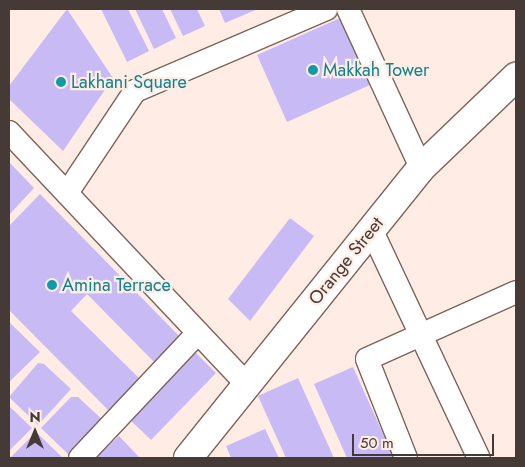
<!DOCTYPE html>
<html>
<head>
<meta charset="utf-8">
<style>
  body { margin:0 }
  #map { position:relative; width:525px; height:467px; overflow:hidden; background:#feece5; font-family:Jost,sans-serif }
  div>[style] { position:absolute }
  .building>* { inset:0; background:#c8bbf5 }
  .roads { filter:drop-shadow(1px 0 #7d645b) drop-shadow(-1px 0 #7d645b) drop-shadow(0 1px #7d645b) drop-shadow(0 -1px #7d645b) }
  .street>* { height:22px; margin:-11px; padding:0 11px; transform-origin:11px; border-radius:11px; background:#fff }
  .secondary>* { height:28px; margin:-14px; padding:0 14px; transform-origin:14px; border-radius:14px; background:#fff }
  .dots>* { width:14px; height:14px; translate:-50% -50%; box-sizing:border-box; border:2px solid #feece5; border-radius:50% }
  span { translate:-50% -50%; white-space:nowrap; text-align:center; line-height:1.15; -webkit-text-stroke:4.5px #feece5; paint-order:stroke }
  .culture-label { font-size:18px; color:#0d838f }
  .left { translate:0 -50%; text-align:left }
  .street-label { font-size:18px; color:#453a35 }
  .frame { position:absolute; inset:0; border:10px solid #453a35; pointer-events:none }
  .north { position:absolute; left:10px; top:407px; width:50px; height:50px; -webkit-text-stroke:4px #feece5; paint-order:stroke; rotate:0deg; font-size:14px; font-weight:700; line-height:20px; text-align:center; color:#453a35 }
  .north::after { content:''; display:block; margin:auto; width:18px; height:22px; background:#453a35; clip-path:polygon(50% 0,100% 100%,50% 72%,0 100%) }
  .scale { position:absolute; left:352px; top:434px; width:142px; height:22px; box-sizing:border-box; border:2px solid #453a35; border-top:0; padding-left:6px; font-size:15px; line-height:18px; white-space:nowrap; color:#453a35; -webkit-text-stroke:4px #feece5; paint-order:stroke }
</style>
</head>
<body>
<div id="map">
  <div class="building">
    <i style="clip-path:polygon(67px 9px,113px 78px,63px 151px,9px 99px,9px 86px)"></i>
    <i style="clip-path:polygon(101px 9px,128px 9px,149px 51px,127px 62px)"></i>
    <i style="clip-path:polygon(135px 9px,162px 9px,176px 38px,154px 49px)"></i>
    <i style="clip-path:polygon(170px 9px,197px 9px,205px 26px,183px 36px)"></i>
    <i style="clip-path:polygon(219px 9px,258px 9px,225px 23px)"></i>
    <i style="clip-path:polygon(340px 18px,370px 85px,287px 122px,257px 55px)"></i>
    <i style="clip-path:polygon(9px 162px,34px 188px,9px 215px)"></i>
    <i style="clip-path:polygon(40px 194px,181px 338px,156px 364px,87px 294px,71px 311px,141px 380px,110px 412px,9px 310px,9px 226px)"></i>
    <i style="clip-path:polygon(290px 218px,314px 236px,250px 321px,228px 299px)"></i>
    <i style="clip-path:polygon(9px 322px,40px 352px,9px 382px)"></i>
    <i style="clip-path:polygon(193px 350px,216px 373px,151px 440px,127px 417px)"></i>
    <i style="clip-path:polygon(38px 363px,44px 364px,71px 389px,38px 425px,9px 397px)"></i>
    <i style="clip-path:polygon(353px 367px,394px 458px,347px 458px,314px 384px)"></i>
    <i style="clip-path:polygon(298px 378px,334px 458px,286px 458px,258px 396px)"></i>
    <i style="clip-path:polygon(71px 397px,78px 397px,105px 422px,72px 458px,41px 428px)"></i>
    <i style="clip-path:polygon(9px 406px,32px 428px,9px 451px)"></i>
    <i style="clip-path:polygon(265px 429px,279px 458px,231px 458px,226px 446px)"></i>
    <i style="clip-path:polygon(36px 432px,63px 458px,10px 458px)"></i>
    <i style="clip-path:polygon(119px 436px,140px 458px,96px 458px)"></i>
  </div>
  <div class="roads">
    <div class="street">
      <i style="left:348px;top:9px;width:175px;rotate:65.3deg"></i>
      <i style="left:9px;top:132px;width:347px;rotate:46.7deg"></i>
      <i style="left:67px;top:193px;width:123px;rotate:-56.3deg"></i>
      <i style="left:135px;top:91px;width:208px;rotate:-23.2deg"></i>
      <i style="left:371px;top:229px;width:253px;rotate:64.8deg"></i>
      <i style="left:80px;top:458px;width:172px;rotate:-46.7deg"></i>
      <i style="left:406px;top:458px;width:106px;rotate:-111.5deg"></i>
      <i style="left:367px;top:359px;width:163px;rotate:-24.2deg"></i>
    </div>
    <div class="secondary">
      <i style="left:188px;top:458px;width:372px;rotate:-51.2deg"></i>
      <i style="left:421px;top:168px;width:132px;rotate:-43.8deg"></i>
    </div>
  </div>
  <div class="dots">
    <i style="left:313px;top:70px;background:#0f9aa8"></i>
    <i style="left:61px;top:82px;background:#0f9aa8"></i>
    <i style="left:52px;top:285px;background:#0f9aa8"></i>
  </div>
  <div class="culture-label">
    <span class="left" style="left:323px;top:70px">Makkah Tower</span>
    <span class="left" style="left:71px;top:82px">Lakhani Square</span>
    <span class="left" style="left:62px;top:285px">Amina Terrace</span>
  </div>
  <div class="street-label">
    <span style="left:346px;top:261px;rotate:-51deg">Orange Street</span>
  </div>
  <div class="frame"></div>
  <div class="north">N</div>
  <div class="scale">50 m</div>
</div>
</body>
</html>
